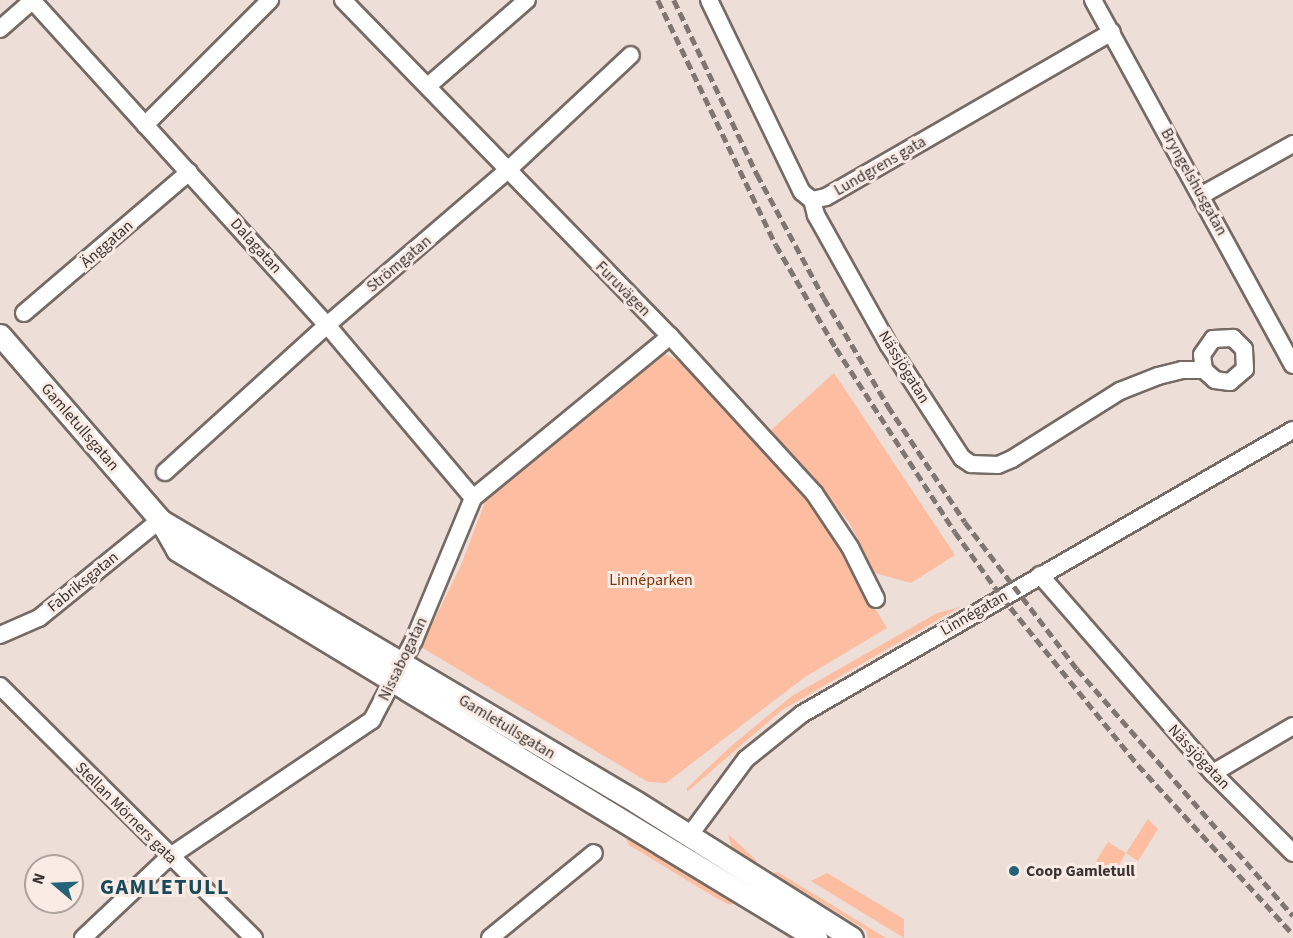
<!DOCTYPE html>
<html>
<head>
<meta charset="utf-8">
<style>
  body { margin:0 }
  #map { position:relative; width:1293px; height:938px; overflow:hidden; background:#edded8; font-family:"Source Sans 3",sans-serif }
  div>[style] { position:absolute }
  .green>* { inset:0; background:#fcbda0 }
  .roads { filter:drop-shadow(2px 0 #766a64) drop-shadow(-2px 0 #766a64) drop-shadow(0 2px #766a64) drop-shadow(0 -2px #766a64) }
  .minor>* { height:16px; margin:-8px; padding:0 8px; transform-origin:8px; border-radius:8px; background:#fff }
  .tertiary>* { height:21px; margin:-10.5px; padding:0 10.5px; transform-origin:10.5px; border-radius:10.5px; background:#fff }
  .rail>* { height:4.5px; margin-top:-2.25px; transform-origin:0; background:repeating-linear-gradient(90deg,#7f7672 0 9px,transparent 0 13.5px) }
  .dots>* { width:16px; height:16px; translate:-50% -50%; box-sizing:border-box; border:3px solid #faebe5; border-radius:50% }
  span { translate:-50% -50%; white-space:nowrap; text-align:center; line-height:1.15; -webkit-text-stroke:6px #faebe5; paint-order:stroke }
  .street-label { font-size:16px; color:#3a3532 }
  .park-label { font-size:16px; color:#803302 }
  .poi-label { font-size:16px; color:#3a3532; font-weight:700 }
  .left { translate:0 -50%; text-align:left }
  .district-label { font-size:22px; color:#194a5c; font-weight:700; letter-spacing:1.5px }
  .north { position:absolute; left:24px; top:854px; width:60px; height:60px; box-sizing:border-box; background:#faebe5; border:2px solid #ada29d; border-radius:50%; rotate:289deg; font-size:16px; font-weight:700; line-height:24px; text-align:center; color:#3a3532 }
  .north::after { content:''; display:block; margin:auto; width:21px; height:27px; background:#256379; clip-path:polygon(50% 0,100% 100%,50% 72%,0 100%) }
</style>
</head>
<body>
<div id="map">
  <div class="green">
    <i style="clip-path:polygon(661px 352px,681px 362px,759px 440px,807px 497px,887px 628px,805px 677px,666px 783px,648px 782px,421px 647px,461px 565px,485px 502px)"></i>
    <i style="clip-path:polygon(834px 373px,955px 555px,911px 583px,875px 573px,849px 522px,771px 430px)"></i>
    <i style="clip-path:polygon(960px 607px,782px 710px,687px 792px,687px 788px,731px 746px,792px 696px,937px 613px)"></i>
    <i style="clip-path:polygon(1148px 819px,1158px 829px,1138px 861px,1126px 853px,1114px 873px,1096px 861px,1108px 842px,1126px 853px)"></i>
    <i style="clip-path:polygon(624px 833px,739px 900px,730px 905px,716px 898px,629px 845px)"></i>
    <i style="clip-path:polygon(728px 834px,756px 860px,757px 871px,733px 852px)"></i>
    <i style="clip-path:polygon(776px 872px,781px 874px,886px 938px,868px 938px,866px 930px,807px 894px,796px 897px,768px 876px)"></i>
    <i style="clip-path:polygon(827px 873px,904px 919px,904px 938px,811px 881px)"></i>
  </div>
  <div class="roads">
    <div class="minor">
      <i style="left:32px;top:0;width:439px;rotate:47.8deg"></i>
      <i style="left:327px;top:325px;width:226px;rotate:49.8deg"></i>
      <i style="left:343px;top:0;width:469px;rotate:45.8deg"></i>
      <i style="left:670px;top:336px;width:213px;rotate:47.5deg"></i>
      <i style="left:814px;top:493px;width:65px;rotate:56.3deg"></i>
      <i style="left:850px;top:547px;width:58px;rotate:63.4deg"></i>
      <i style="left:709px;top:0;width:213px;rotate:64.2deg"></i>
      <i style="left:802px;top:192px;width:13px;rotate:39deg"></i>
      <i style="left:812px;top:200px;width:14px;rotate:-12deg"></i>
      <i style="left:826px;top:197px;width:330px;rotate:-30deg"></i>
      <i style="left:1093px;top:0;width:416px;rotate:61.3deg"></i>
      <i style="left:0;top:29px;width:44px;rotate:-41.3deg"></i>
      <i style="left:428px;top:86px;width:131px;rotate:-41deg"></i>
      <i style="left:145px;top:125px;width:177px;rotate:-45deg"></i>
      <i style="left:1202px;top:195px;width:104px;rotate:-29.3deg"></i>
      <i style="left:812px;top:200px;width:16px;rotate:75deg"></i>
      <i style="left:816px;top:215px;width:148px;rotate:60.8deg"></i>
      <i style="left:888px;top:344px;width:136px;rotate:57deg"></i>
      <i style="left:962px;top:458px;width:11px;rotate:34deg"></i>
      <i style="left:971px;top:464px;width:27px;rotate:2deg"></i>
      <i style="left:998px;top:465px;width:15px;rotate:-23deg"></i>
      <i style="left:1012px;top:459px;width:128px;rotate:-32.2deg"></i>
      <i style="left:1120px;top:391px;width:41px;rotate:-21.5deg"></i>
      <i style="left:1158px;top:376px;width:25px;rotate:-14deg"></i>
      <i style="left:1182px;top:370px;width:22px"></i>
      <i style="left:1204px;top:370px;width:15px;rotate:42deg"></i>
      <i style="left:1215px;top:380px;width:15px;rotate:8deg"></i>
      <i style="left:1230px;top:382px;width:20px;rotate:-41deg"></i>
      <i style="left:1245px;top:369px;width:20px;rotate:-93deg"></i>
      <i style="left:1244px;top:349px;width:16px;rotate:-135deg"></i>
      <i style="left:1233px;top:338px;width:20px;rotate:177deg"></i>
      <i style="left:1213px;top:339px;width:19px;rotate:125deg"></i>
      <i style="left:1202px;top:355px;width:15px;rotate:82deg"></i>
      <i style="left:24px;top:313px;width:217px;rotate:-40.5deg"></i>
      <i style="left:165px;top:472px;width:219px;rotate:-42.2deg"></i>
      <i style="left:327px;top:325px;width:238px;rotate:-40.6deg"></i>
      <i style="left:508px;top:170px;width:168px;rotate:-43.1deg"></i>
      <i style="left:1040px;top:575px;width:263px;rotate:48.9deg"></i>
      <i style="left:1213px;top:773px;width:113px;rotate:45deg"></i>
      <i style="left:0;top:635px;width:43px;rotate:-23.6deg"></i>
      <i style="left:39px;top:618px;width:156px;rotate:-39deg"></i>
      <i style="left:0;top:686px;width:358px;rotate:44.8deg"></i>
      <i style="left:1213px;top:773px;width:93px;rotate:-30.4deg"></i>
      <i style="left:689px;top:836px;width:96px;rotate:-53.5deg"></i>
      <i style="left:746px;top:759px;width:72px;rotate:-38.8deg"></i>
      <i style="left:802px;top:714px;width:567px;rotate:-30.05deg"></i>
      <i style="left:83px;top:938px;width:118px;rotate:-43.3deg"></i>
      <i style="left:169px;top:857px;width:245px;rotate:-34deg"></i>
      <i style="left:372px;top:720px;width:90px;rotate:-62.3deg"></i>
      <i style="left:414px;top:640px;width:154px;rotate:-67.4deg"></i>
      <i style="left:473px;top:498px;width:255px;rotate:-39.4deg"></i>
      <i style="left:490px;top:938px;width:134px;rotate:-39.3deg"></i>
    </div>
    <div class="tertiary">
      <i style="left:0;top:335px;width:245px;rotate:49.1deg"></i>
      <i style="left:160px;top:520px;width:34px;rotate:60deg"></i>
      <i style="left:177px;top:550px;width:748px;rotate:31.27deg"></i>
      <i style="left:160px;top:520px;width:553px;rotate:30.64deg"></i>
      <i style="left:636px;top:802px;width:255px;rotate:32.2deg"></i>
    </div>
  </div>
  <div class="rail">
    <i style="left:658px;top:0;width:272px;rotate:64.3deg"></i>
    <i style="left:776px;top:245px;width:119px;rotate:59.8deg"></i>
    <i style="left:836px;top:348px;width:219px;rotate:57.1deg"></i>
    <i style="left:955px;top:532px;width:80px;rotate:54.1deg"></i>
    <i style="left:1002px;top:597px;width:216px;rotate:51deg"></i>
    <i style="left:1138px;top:765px;width:229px;rotate:47.5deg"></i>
    <i style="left:674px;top:0;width:193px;rotate:64.5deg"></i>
    <i style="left:757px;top:174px;width:141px;rotate:61.6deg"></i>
    <i style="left:824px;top:298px;width:126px;rotate:59.3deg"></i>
    <i style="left:888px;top:406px;width:139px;rotate:56.4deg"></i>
    <i style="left:965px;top:522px;width:185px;rotate:52.7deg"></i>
    <i style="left:1077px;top:669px;width:328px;rotate:48.8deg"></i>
  </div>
  <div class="dots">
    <i style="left:1014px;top:871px;background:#256379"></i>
  </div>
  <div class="street-label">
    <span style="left:880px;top:166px;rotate:-30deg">Lundgrens gata</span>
    <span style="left:1194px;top:182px;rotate:61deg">Bryngelshusgatan</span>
    <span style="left:107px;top:244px;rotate:-41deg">Änggatan</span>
    <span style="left:256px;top:246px;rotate:48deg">Dalagatan</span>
    <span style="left:399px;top:264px;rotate:-40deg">Strömgatan</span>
    <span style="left:623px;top:289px;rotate:45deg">Furuvägen</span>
    <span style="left:904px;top:367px;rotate:58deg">Nässjögatan</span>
    <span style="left:80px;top:427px;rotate:49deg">Gamletullsgatan</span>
    <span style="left:83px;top:582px;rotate:-39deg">Fabriksgatan</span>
    <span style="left:974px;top:613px;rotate:-30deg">Linnégatan</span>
    <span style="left:403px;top:659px;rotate:-64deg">Nissabogatan</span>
    <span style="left:507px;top:727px;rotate:31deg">Gamletullsgatan</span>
    <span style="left:1199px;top:757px;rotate:47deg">Nässjögatan</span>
    <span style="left:126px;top:813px;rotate:45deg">Stellan Mörners gata</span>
  </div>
  <div class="park-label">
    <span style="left:651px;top:580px">Linnéparken</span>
  </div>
  <div class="poi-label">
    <span class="left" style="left:1026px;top:871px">Coop Gamletull</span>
  </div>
  <div class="district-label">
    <span style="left:165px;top:888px">GAMLETULL</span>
  </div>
  <div class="north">N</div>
</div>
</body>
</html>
